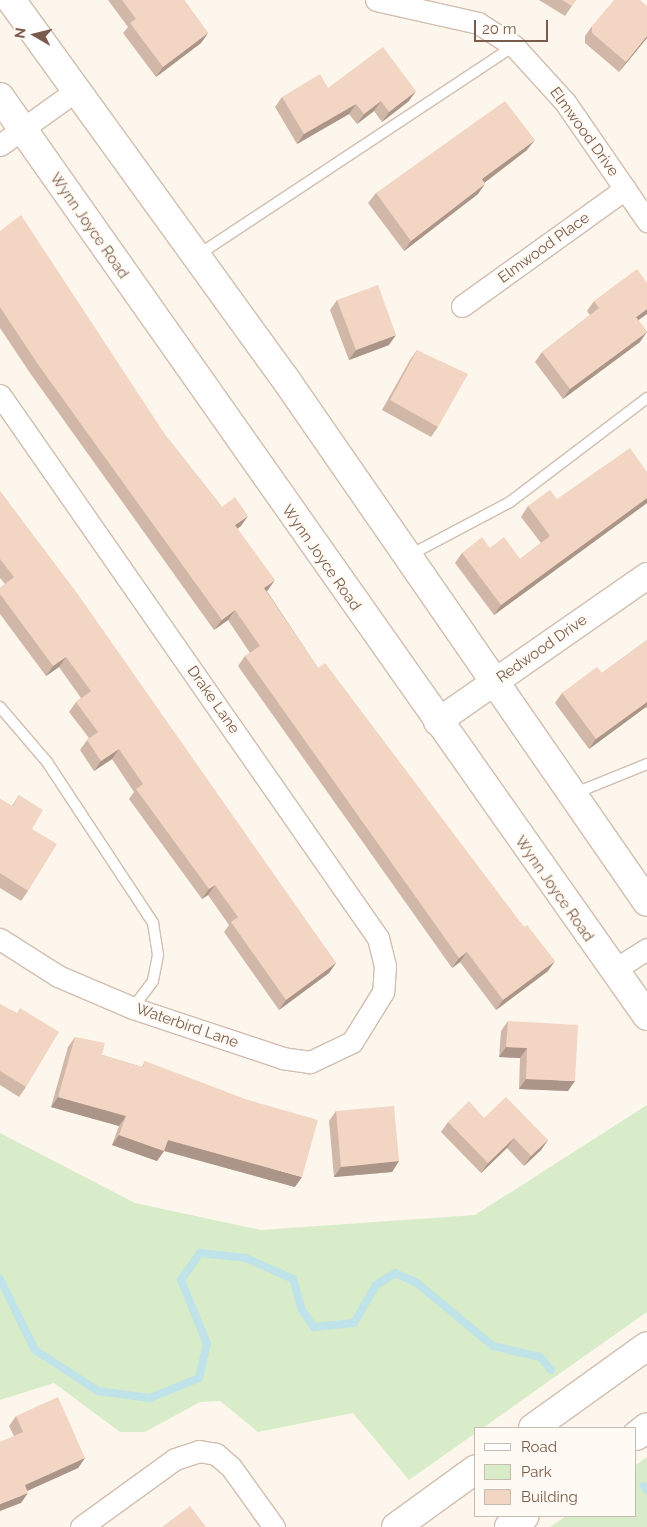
<!DOCTYPE html>
<html>
<head>
<meta charset="utf-8">
<style>
  body { margin:0 }
  #map { position:relative; width:647px; height:1527px; overflow:hidden; background:#fdf6ec; font-family:Raleway,sans-serif }
  div>[style] { position:absolute }
  .green>* { inset:0; background:#d8ecc9 }
  .stream>* { height:8px; margin:-4px; padding:0 4px; transform-origin:4px; border-radius:4px; background:#bfe3e8 }
  .roads { filter:drop-shadow(1px 0 #d1beb0) drop-shadow(-1px 0 #d1beb0) drop-shadow(0 1px #d1beb0) drop-shadow(0 -1px #d1beb0) }
  .service>* { height:10px; margin:-5px; padding:0 5px; transform-origin:5px; border-radius:5px; background:#fff }
  .minor>* { height:21px; margin:-10.5px; padding:0 10.5px; transform-origin:10.5px; border-radius:10.5px; background:#fff }
  .tertiary>* { height:26px; margin:-13px; padding:0 13px; transform-origin:13px; border-radius:13px; background:#fff }
  .secondary>* { height:28px; margin:-14px; padding:0 14px; transform-origin:14px; border-radius:14px; background:#fff }
  .wall>* { inset:0; background:#d1b7a8 }
  .shaded-wall>* { inset:0; background:#aa9588 }
  .building>* { inset:0; background:#f3d5c3 }
  span { translate:-50% -50%; white-space:nowrap; text-align:center; line-height:1.15; -webkit-text-stroke:4.5px #fffaf3; paint-order:stroke }
  .street-label { font-size:15px; color:#7a5c4d }
  .legend { position:absolute; left:474px; top:1427px; width:162px; height:90px; box-sizing:border-box; background:#fffaf3; border:1px solid #cabbb1; margin:0; padding:6px 9px; list-style:none; font-size:15px; color:#7a5c4d }
  .legend li { display:flex; align-items:center; gap:10px; height:25px }
  .legend b { width:25px; border:1px solid #cabbb1 }
  .north { position:absolute; left:10px; top:10px; width:50px; height:50px; -webkit-text-stroke:4px #fffaf3; paint-order:stroke; rotate:278deg; font-size:14px; font-weight:700; line-height:20px; text-align:center; color:#7a5c4d }
  .north::after { content:''; display:block; margin:auto; width:18px; height:22px; background:#7a5c4d; clip-path:polygon(50% 0,100% 100%,50% 72%,0 100%) }
  .scale { position:absolute; left:474px; top:20px; width:74px; height:22px; box-sizing:border-box; border:2px solid #7a5c4d; border-top:0; padding-left:6px; font-size:15px; line-height:18px; white-space:nowrap; color:#7a5c4d; -webkit-text-stroke:4px #fffaf3; paint-order:stroke }
</style>
</head>
<body>
<div id="map">
  <div class="green">
    <i style="clip-path:polygon(647px 1105px,647px 1312px,409px 1480px,353px 1413px,258px 1432px,220px 1401px,200px 1402px,145px 1432px,120px 1432px,54px 1383px,0 1400px,0 1133px,135px 1203px,261px 1230px,475px 1215px)"></i>
    <i style="clip-path:polygon(647px 1457px,647px 1527px,550px 1527px,566px 1516px,636px 1516px,636px 1465px)"></i>
  </div>
  <div class="stream">
    <i style="left:0;top:1279px;width:79px;rotate:63.8deg"></i>
    <i style="left:35px;top:1350px;width:75px;rotate:33.1deg"></i>
    <i style="left:98px;top:1391px;width:52px;rotate:7.7deg"></i>
    <i style="left:150px;top:1398px;width:53px;rotate:-22.2deg"></i>
    <i style="left:199px;top:1378px;width:35px;rotate:-77deg"></i>
    <i style="left:207px;top:1344px;width:69px;rotate:-112.1deg"></i>
    <i style="left:181px;top:1280px;width:33px;rotate:-55deg"></i>
    <i style="left:200px;top:1253px;width:46px;rotate:6.2deg"></i>
    <i style="left:246px;top:1258px;width:51px;rotate:24.1deg"></i>
    <i style="left:293px;top:1279px;width:32px;rotate:74deg"></i>
    <i style="left:302px;top:1310px;width:21px;rotate:55deg"></i>
    <i style="left:314px;top:1327px;width:40px;rotate:-5.7deg"></i>
    <i style="left:354px;top:1323px;width:44px;rotate:-59.9deg"></i>
    <i style="left:376px;top:1285px;width:22px;rotate:-32deg"></i>
    <i style="left:395px;top:1273px;width:24px;rotate:24deg"></i>
    <i style="left:417px;top:1283px;width:99px;rotate:39.7deg"></i>
    <i style="left:493px;top:1346px;width:48px;rotate:13.2deg"></i>
    <i style="left:540px;top:1357px;width:17px;rotate:50deg"></i>
    <i style="left:644px;top:1486px;width:5px;rotate:53deg"></i>
  </div>
  <div class="roads">
    <div class="service">
      <i style="left:198px;top:255px;width:379px;rotate:-33.5deg"></i>
      <i style="left:408px;top:556px;width:115px;rotate:-27.9deg"></i>
      <i style="left:510px;top:502px;width:172px;rotate:-37.2deg"></i>
      <i style="left:0;top:707px;width:72px;rotate:49.5deg"></i>
      <i style="left:47px;top:762px;width:193px;rotate:56.6deg"></i>
      <i style="left:153px;top:923px;width:32px;rotate:81deg"></i>
      <i style="left:158px;top:955px;width:26px;rotate:101deg"></i>
      <i style="left:153px;top:981px;width:34px;rotate:127deg"></i>
      <i style="left:573px;top:794px;width:80px;rotate:-22.1deg"></i>
    </div>
    <div class="minor">
      <i style="left:376px;top:0;width:105px;rotate:12.7deg"></i>
      <i style="left:478px;top:23px;width:43px;rotate:32.6deg"></i>
      <i style="left:514px;top:46px;width:76px;rotate:47.7deg"></i>
      <i style="left:565px;top:102px;width:145px;rotate:55.4deg"></i>
      <i style="left:0;top:145px;width:91px;rotate:-35.6deg"></i>
      <i style="left:462px;top:306px;width:201px;rotate:-35.7deg"></i>
      <i style="left:0;top:395px;width:662px;rotate:55.16deg"></i>
      <i style="left:378px;top:938px;width:29px;rotate:76deg"></i>
      <i style="left:385px;top:966px;width:26px;rotate:94deg"></i>
      <i style="left:383px;top:992px;width:59px;rotate:121.8deg"></i>
      <i style="left:352px;top:1042px;width:47px;rotate:154.5deg"></i>
      <i style="left:310px;top:1062px;width:27px;rotate:-172deg"></i>
      <i style="left:283px;top:1058px;width:158px;rotate:-161.6deg"></i>
      <i style="left:133px;top:1008px;width:82px;rotate:-156.9deg"></i>
      <i style="left:58px;top:976px;width:69px;rotate:-147.5deg"></i>
      <i style="left:612px;top:971px;width:41px;rotate:-32.2deg"></i>
      <i style="left:81px;top:1527px;width:116px;rotate:-35.9deg"></i>
      <i style="left:175px;top:1459px;width:25px;rotate:-18deg"></i>
      <i style="left:199px;top:1451px;width:17px;rotate:10deg"></i>
      <i style="left:216px;top:1454px;width:20px;rotate:41deg"></i>
      <i style="left:231px;top:1467px;width:74px;rotate:54.4deg"></i>
    </div>
    <div class="tertiary">
      <i style="left:437px;top:722px;width:256px;rotate:-34.8deg"></i>
    </div>
    <div class="secondary">
      <i style="left:11px;top:0;width:465px;rotate:54.1deg"></i>
      <i style="left:284px;top:377px;width:638px;rotate:55.34deg"></i>
      <i style="left:0;top:97px;width:1124px;rotate:54.85deg"></i>
      <i style="left:533px;top:1428px;width:140px;rotate:-35.7deg"></i>
      <i style="left:636px;top:1436px;width:14px;rotate:-39deg"></i>
      <i style="left:396px;top:1527px;width:99px;rotate:-35.9deg"></i>
      <i style="left:509px;top:1527px;width:19px;rotate:-35deg"></i>
    </div>
  </div>
  <div class="wall">
    <i style="clip-path:polygon(108px 0,184px 0,208px 33px,201px 43px,156px 77px,123px 33px,128px 27px)"></i>
    <i style="clip-path:polygon(539px 0,576px 0,565px 16px)"></i>
    <i style="clip-path:polygon(592px 26px,647px 38px,619px 72px,585px 43px,585px 36px)"></i>
    <i style="clip-path:polygon(328px 88px,409px 101px,382px 122px,374px 111px,357px 124px,349px 114px,297px 144px,275px 107px,282px 97px)"></i>
    <i style="clip-path:polygon(527px 150px,484px 183px,478px 194px,404px 251px,368px 203px,376px 193px)"></i>
    <i style="clip-path:polygon(0 231px,166px 436px,222px 507px,241px 526px,237px 529px,268px 590px,267px 591px,318px 668px,548px 971px,496px 1010px,460px 962px,452px 968px,238px 666px,245px 656px,250px 653px,228px 620px,214px 630px,30px 373px,0 328px)"></i>
    <i style="clip-path:polygon(337px 300px,389px 345px,349px 360px,330px 310px)"></i>
    <i style="clip-path:polygon(594px 301px,639px 320px,640px 342px,563px 399px,535px 362px,542px 352px,590px 315px,587px 311px)"></i>
    <i style="clip-path:polygon(417px 350px,438px 427px,431px 437px,382px 410px,410px 360px)"></i>
    <i style="clip-path:polygon(647px 472px,647px 503px,494px 615px,455px 563px,462px 553px,490px 548px,520px 559px,541px 543px,521px 517px,528px 506px,557px 499px)"></i>
    <i style="clip-path:polygon(0 491px,336px 963px,329px 973px,279px 1010px,224px 932px,229px 925px,208px 895px,202px 899px,129px 799px,134px 792px,112px 759px,94px 771px,80px 750px,87px 740px,89px 738px,69px 712px,76px 702px,81px 698px,59px 667px,46px 676px,0 614px,0 588px,5px 584px,0 578px)"></i>
    <i style="clip-path:polygon(647px 640px,647px 709px,646px 707px,589px 749px,555px 703px,562px 693px,602px 673px)"></i>
    <i style="clip-path:polygon(19px 795px,28px 891px,21px 901px,0 888px,0 799px,12px 806px)"></i>
    <i style="clip-path:polygon(0 1004px,26px 1087px,19px 1097px,0 1085px)"></i>
    <i style="clip-path:polygon(508px 1021px,568px 1091px,519px 1089px,520px 1058px,499px 1057px,501px 1031px)"></i>
    <i style="clip-path:polygon(75px 1037px,102px 1055px,142px 1067px,145px 1061px,295px 1187px,164px 1151px,157px 1161px,112px 1145px,119px 1126px,51px 1107px,68px 1047px)"></i>
    <i style="clip-path:polygon(336px 1111px,399px 1161px,392px 1172px,334px 1177px,329px 1121px)"></i>
    <i style="clip-path:polygon(484px 1118px,548px 1140px,541px 1150px,524px 1166px,507px 1148px,481px 1173px,441px 1132px,448px 1122px)"></i>
    <i style="clip-path:polygon(16px 1416px,85px 1458px,78px 1468px,27px 1491px,21px 1503px,14px 1436px,9px 1426px)"></i>
  </div>
  <div class="shaded-wall">
    <i style="clip-path:polygon(208px 33px,201px 43px,156px 77px,163px 67px)"></i>
    <i style="clip-path:polygon(647px 36px,647px 38px,619px 72px,626px 62px)"></i>
    <i style="clip-path:polygon(416px 91px,409px 101px,382px 122px,389px 112px)"></i>
    <i style="clip-path:polygon(381px 101px,374px 111px,357px 124px,364px 114px)"></i>
    <i style="clip-path:polygon(356px 104px,349px 114px,297px 144px,304px 134px)"></i>
    <i style="clip-path:polygon(535px 140px,527px 150px,475px 190px,482px 179px)"></i>
    <i style="clip-path:polygon(485px 184px,478px 194px,404px 251px,411px 241px)"></i>
    <i style="clip-path:polygon(647px 309px,647px 314px,629px 327px,636px 317px)"></i>
    <i style="clip-path:polygon(647px 332px,640px 342px,563px 399px,570px 389px)"></i>
    <i style="clip-path:polygon(396px 335px,389px 345px,349px 360px,356px 350px)"></i>
    <i style="clip-path:polygon(647px 498px,647px 503px,494px 615px,501px 605px)"></i>
    <i style="clip-path:polygon(248px 516px,241px 526px,228px 535px,235px 525px)"></i>
    <i style="clip-path:polygon(275px 580px,268px 590px,257px 598px,264px 588px)"></i>
    <i style="clip-path:polygon(235px 610px,228px 620px,214px 630px,222px 620px)"></i>
    <i style="clip-path:polygon(66px 657px,59px 667px,46px 676px,53px 666px)"></i>
    <i style="clip-path:polygon(647px 702px,647px 705px,646px 707px,589px 749px,596px 739px)"></i>
    <i style="clip-path:polygon(119px 749px,112px 759px,94px 771px,101px 761px)"></i>
    <i style="clip-path:polygon(215px 885px,208px 895px,202px 899px,209px 889px)"></i>
    <i style="clip-path:polygon(467px 952px,460px 962px,452px 968px,459px 958px)"></i>
    <i style="clip-path:polygon(555px 961px,548px 971px,496px 1010px,503px 1000px)"></i>
    <i style="clip-path:polygon(336px 963px,329px 973px,279px 1010px,286px 1000px)"></i>
    <i style="clip-path:polygon(506px 1047px,527px 1048px,520px 1058px,499px 1057px)"></i>
    <i style="clip-path:polygon(526px 1079px,575px 1081px,568px 1091px,519px 1089px)"></i>
    <i style="clip-path:polygon(58px 1097px,126px 1116px,119px 1126px,51px 1107px)"></i>
    <i style="clip-path:polygon(119px 1135px,164px 1151px,157px 1161px,112px 1145px)"></i>
    <i style="clip-path:polygon(514px 1138px,507px 1148px,481px 1173px,488px 1163px)"></i>
    <i style="clip-path:polygon(168px 1140px,302px 1177px,295px 1187px,161px 1150px)"></i>
    <i style="clip-path:polygon(548px 1140px,541px 1150px,524px 1166px,531px 1156px)"></i>
    <i style="clip-path:polygon(399px 1161px,392px 1172px,334px 1177px,341px 1167px)"></i>
    <i style="clip-path:polygon(85px 1458px,78px 1468px,18px 1495px,25px 1485px)"></i>
    <i style="clip-path:polygon(28px 1493px,21px 1503px,0 1511px,0 1504px)"></i>
  </div>
  <div class="building">
    <i style="clip-path:polygon(122px 0,184px 0,208px 33px,163px 67px,130px 23px,136px 19px)"></i>
    <i style="clip-path:polygon(562px 0,576px 0,572px 6px)"></i>
    <i style="clip-path:polygon(614px 0,640px 0,647px 6px,647px 36px,626px 62px,592px 33px,592px 26px)"></i>
    <i style="clip-path:polygon(383px 47px,416px 91px,389px 112px,381px 101px,364px 114px,356px 104px,304px 134px,282px 97px,320px 74px,328px 88px)"></i>
    <i style="clip-path:polygon(505px 101px,535px 140px,482px 179px,485px 184px,411px 241px,376px 193px)"></i>
    <i style="clip-path:polygon(21px 215px,166px 436px,222px 507px,235px 497px,248px 516px,235px 525px,275px 580px,264px 588px,318px 668px,325px 663px,524px 927px,527px 925px,555px 961px,503px 1000px,467px 952px,459px 958px,245px 656px,260px 646px,235px 610px,222px 620px,37px 363px,0 307px,0 231px)"></i>
    <i style="clip-path:polygon(637px 269px,647px 283px,647px 309px,636px 317px,647px 331px,647px 332px,570px 389px,542px 352px,599px 308px,594px 301px)"></i>
    <i style="clip-path:polygon(378px 285px,396px 335px,356px 350px,337px 300px)"></i>
    <i style="clip-path:polygon(417px 350px,468px 374px,438px 427px,390px 400px)"></i>
    <i style="clip-path:polygon(630px 448px,647px 472px,647px 498px,501px 605px,462px 553px,482px 537px,490px 548px,504px 537px,520px 559px,550px 536px,528px 506px,550px 490px,557px 499px)"></i>
    <i style="clip-path:polygon(0 491px,77px 593px,336px 963px,286px 1000px,231px 922px,238px 917px,215px 885px,209px 889px,136px 789px,143px 784px,119px 749px,101px 761px,87px 740px,98px 732px,76px 702px,91px 691px,66px 657px,53px 666px,0 594px,0 588px,14px 577px,0 559px)"></i>
    <i style="clip-path:polygon(647px 640px,647px 702px,596px 739px,562px 693px,597px 667px,602px 673px)"></i>
    <i style="clip-path:polygon(19px 795px,43px 810px,32px 829px,57px 844px,28px 891px,0 873px,0 799px,13px 806px)"></i>
    <i style="clip-path:polygon(0 1004px,17px 1013px,20px 1008px,59px 1032px,26px 1087px,0 1071px)"></i>
    <i style="clip-path:polygon(508px 1021px,578px 1025px,575px 1081px,526px 1079px,527px 1048px,506px 1047px)"></i>
    <i style="clip-path:polygon(75px 1037px,105px 1043px,102px 1055px,143px 1067px,145px 1061px,248px 1100px,318px 1120px,302px 1177px,168px 1140px,164px 1151px,119px 1135px,126px 1116px,58px 1097px)"></i>
    <i style="clip-path:polygon(506px 1097px,548px 1140px,531px 1156px,514px 1138px,488px 1163px,448px 1122px,469px 1101px,484px 1118px)"></i>
    <i style="clip-path:polygon(394px 1106px,399px 1161px,341px 1167px,336px 1111px)"></i>
    <i style="clip-path:polygon(58px 1397px,85px 1458px,25px 1485px,28px 1493px,0 1504px,0 1442px,23px 1432px,16px 1416px)"></i>
    <i style="clip-path:polygon(190px 1506px,206px 1527px,162px 1527px)"></i>
  </div>
  <div class="street-label">
    <span style="left:584px;top:132px;rotate:54deg">Elmwood Drive</span>
    <span style="left:89px;top:226px;rotate:55deg">Wynn Joyce Road</span>
    <span style="left:544px;top:248px;rotate:-36deg">Elmwood Place</span>
    <span style="left:321px;top:558px;rotate:55deg">Wynn Joyce Road</span>
    <span style="left:542px;top:649px;rotate:-35deg">Redwood Drive</span>
    <span style="left:213px;top:700px;rotate:55deg">Drake Lane</span>
    <span style="left:554px;top:889px;rotate:55deg">Wynn Joyce Road</span>
    <span style="left:187px;top:1026px;rotate:19deg">Waterbird Lane</span>
  </div>
  <ul class="legend">
  <li><b style="height:6px;background:#fff"></b>Road</li>
  <li><b style="height:14px;background:#d8ecc9"></b>Park</li>
  <li><b style="height:14px;background:#f3d5c3"></b>Building</li>
  </ul>
  <div class="north">N</div>
  <div class="scale">20 m</div>
</div>
</body>
</html>
